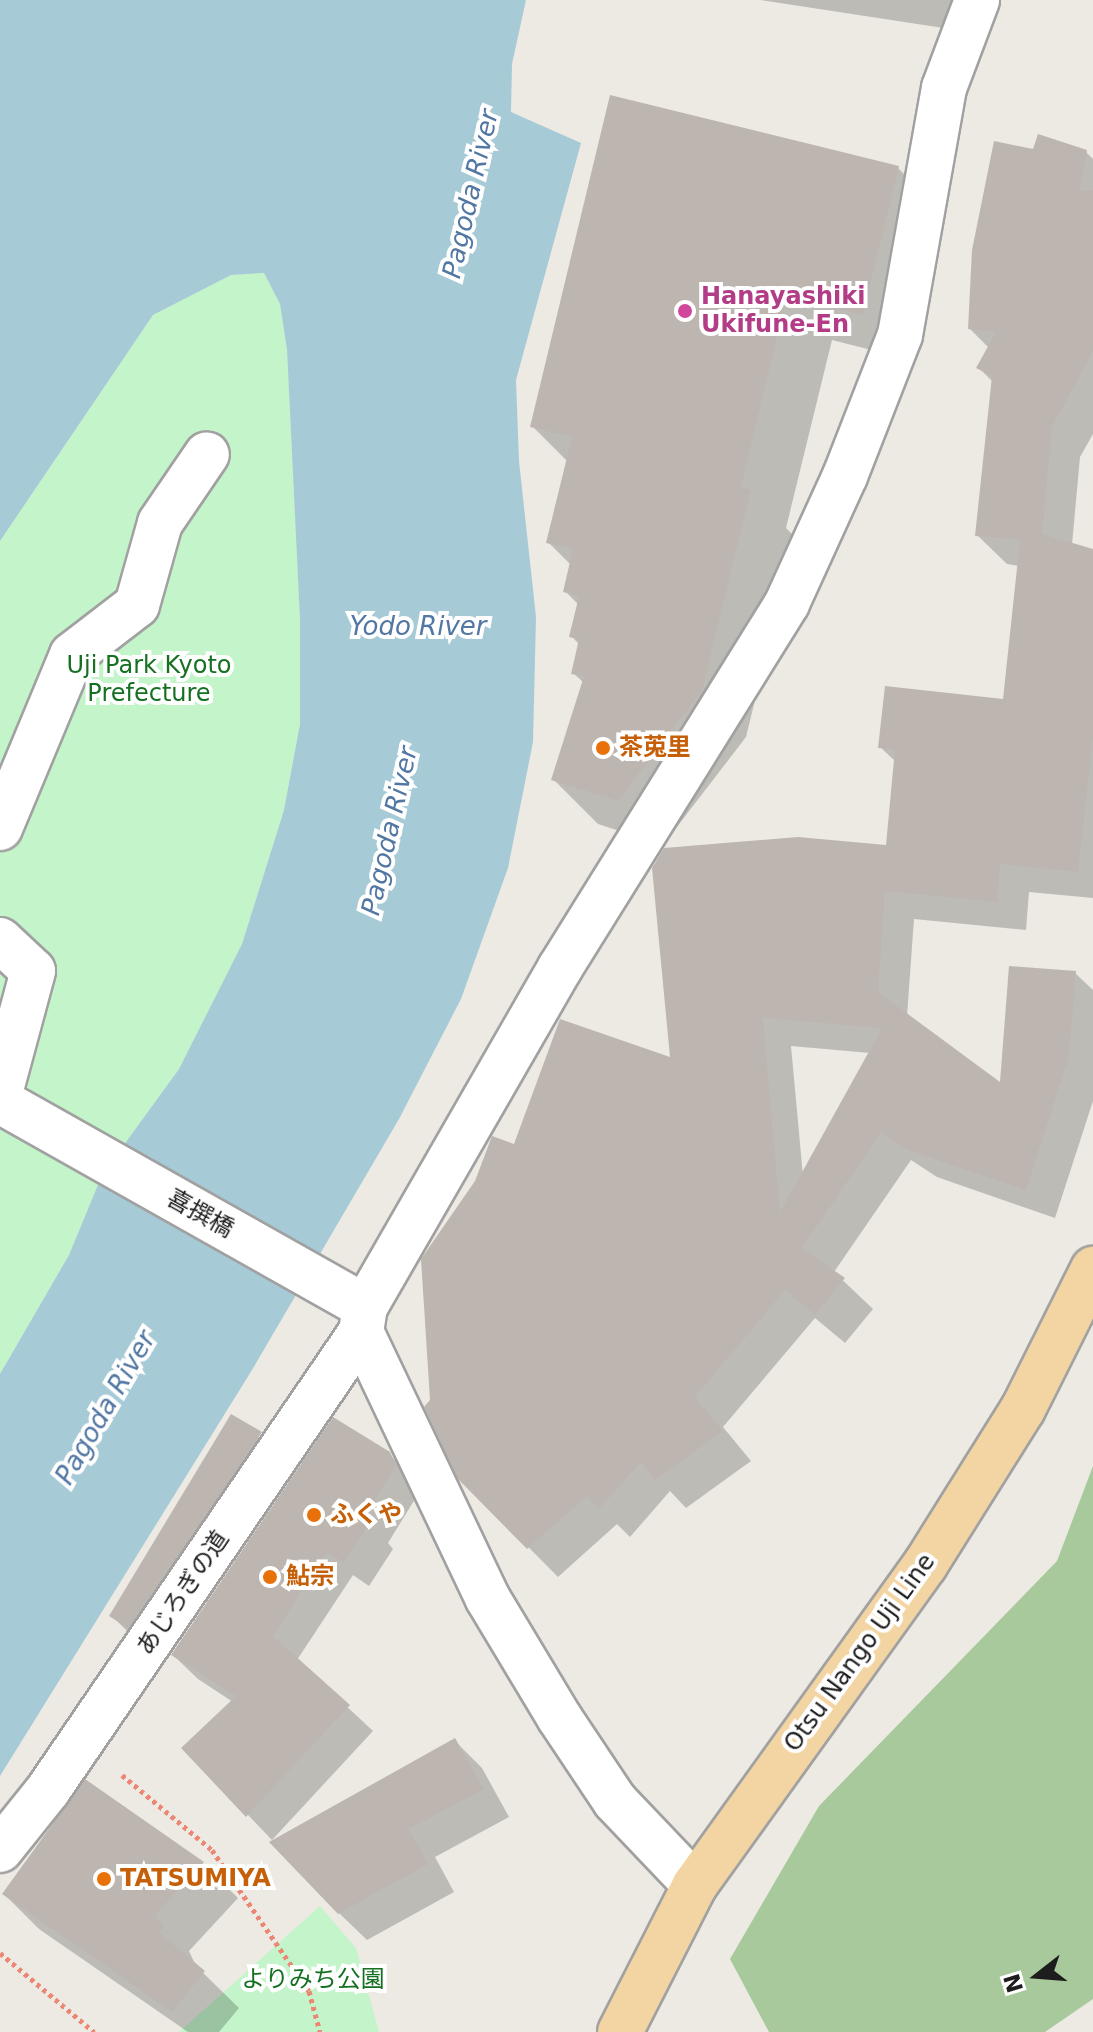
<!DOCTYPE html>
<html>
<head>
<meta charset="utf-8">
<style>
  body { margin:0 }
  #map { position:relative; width:1093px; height:2032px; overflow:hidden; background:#edeae3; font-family:"DejaVu Sans","Noto Sans JP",sans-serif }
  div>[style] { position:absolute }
  .forest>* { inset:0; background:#a7c99c }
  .park>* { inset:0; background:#c4f4ca }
  .water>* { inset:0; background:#a7cad7 }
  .shadow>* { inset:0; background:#0003 }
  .building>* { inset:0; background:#bdb6b0 }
  .path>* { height:5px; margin-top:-2.5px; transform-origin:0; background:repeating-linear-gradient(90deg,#ec8775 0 4px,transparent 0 8px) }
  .roads { filter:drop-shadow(2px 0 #a1a1a1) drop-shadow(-2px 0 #a1a1a1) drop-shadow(0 2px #a1a1a1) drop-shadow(0 -2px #a1a1a1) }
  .minor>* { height:44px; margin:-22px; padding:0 22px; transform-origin:22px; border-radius:22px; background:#fff }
  .major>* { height:44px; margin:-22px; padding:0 22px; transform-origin:22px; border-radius:22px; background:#f3d4a3 }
  .dots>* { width:22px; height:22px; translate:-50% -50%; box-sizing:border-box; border:4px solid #fff; border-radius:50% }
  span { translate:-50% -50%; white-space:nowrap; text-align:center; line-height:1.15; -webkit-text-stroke:8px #fff; paint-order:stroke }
  .hotel-label { font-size:24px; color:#b23c85; font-weight:700 }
  .left { translate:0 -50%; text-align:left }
  .park-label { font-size:24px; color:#157021 }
  .food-label { font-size:24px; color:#c56008; font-weight:700 }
  .street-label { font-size:24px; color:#1d1d1d }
  .water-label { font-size:26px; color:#5277a3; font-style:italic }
  .north { position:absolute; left:997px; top:1936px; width:80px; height:80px; -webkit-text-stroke:6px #fff; paint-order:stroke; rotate:253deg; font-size:22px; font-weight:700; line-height:32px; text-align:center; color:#1d1d1d }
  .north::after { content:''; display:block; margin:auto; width:28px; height:36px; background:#1d1d1d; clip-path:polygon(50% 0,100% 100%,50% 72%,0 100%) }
</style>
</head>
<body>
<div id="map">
  <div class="forest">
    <i style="clip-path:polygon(1093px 1466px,1093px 1999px,1045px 2032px,769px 2032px,730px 1959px,819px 1806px,1057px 1561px)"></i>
  </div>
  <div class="park">
    <i style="clip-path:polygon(264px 273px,280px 304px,287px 350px,300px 620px,300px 724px,284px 810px,242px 944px,179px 1069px,102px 1175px,69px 1255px,0 1374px,0 541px,153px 315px,231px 275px)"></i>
    <i style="clip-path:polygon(320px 1906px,356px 1948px,379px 2032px,179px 2032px)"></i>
  </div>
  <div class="water">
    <i style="clip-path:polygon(0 0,526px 0,512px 64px,511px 112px,581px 143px,516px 380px,519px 461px,536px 617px,533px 742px,508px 868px,461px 999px,399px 1119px,252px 1370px,0 1776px,0 1374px,69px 1255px,102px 1175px,179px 1069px,242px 944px,284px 810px,300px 724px,300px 620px,287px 350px,280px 304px,264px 273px,231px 275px,153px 315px,0 541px)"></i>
  </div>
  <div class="shadow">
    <i style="clip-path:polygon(761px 0,954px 0,950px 29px)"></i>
    <i style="clip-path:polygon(evenodd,1034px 151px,1086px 152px,1093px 159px,1093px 434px,1080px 457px,1072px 545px,1093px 551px,1093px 898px,1029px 892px,1026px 930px,914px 919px,907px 1016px,1002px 1085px,1075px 973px,1093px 990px,1093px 1101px,1055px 1218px,937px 1177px,911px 1160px,834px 1272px,873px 1309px,845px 1343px,815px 1318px,723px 1427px,751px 1461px,686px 1508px,670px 1491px,630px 1537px,617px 1524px,558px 1577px,460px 1478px,515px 1146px,672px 1060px,888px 847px,896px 762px,880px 747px,1005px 701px,1020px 566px,1007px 564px,977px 535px,993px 382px,979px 368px,989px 348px,970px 329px,1034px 151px,791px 1046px,870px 1053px,803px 1176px,791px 1046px)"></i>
    <i style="clip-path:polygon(898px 168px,943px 213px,907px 359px,832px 340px,786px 528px,795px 537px,746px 737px,663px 845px,598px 824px,553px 779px,584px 683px,573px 673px,580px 645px,571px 636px,579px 605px,565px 591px,571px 565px,548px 542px,568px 462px,532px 426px)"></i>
    <i style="clip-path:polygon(232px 1417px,282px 1455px,133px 1637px,111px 1615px)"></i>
    <i style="clip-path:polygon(389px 1453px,420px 1491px,388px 1543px,393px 1549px,369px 1586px,353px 1575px,297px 1660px,373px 1731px,272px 1840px,184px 1748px,233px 1702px,198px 1679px,173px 1655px)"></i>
    <i style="clip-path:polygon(455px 1741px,482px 1768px,509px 1817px,435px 1857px,454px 1892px,367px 1940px,339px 1913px)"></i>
    <i style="clip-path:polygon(86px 1782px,203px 1864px,238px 1898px,189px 1951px,196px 1966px,239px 2008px,219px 2032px,188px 2032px,39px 1929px,4px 1894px)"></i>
  </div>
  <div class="building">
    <i style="clip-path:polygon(610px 95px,899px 166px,863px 315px,787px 296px,741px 487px,751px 490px,702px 691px,618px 801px,551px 780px,584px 676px,571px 674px,579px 639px,569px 637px,579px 596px,563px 592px,573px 549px,546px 543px,572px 437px,530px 427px)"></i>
    <i style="clip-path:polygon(evenodd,1038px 134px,1087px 150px,1080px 190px,1093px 190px,1093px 351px,1052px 427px,1042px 534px,1093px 549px,1093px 737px,1078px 872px,1000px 864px,997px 902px,885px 891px,878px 992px,1000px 1082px,1009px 966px,1076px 971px,1069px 1057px,1026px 1190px,905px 1149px,881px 1132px,802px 1248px,845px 1278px,815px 1315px,785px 1290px,695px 1397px,723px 1431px,655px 1480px,641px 1462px,599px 1509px,587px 1496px,527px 1549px,458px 1479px,424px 1407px,430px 1400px,421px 1259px,475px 1181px,492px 1136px,514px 1144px,560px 1019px,670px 1057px,652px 868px,664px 848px,798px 837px,886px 845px,895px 749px,878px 748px,885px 686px,1003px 699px,1020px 540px,975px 536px,992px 376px,976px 368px,996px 332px,968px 329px,972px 250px,994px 141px,1033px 149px,1038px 134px,763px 1018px,882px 1028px,780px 1212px,763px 1018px)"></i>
    <i style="clip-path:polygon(231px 1414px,262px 1432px,128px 1628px,109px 1616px)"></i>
    <i style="clip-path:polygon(333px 1417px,390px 1452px,396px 1465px,363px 1519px,370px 1523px,344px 1563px,327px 1552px,273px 1636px,350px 1705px,246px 1817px,181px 1748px,236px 1696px,171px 1655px)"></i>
    <i style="clip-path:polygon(455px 1738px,484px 1789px,409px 1829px,428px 1864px,338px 1914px,269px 1842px)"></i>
    <i style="clip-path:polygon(85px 1779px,204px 1862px,155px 1915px,164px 1926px,160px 1933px,205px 1971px,172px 2012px,2px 1894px)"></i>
  </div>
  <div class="path">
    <i style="left:122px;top:1775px;width:117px;rotate:39.8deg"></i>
    <i style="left:212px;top:1850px;width:171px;rotate:55.5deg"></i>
    <i style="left:309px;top:1991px;width:42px;rotate:75deg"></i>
    <i style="left:0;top:1953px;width:123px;rotate:40deg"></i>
  </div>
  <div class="roads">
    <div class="minor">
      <i style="left:0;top:828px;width:187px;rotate:-67.4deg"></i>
      <i style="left:72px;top:655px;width:82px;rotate:-37.6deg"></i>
      <i style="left:137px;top:605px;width:85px;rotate:-74.3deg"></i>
      <i style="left:160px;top:523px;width:83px;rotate:-55.7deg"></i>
      <i style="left:0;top:940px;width:45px;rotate:43.2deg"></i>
      <i style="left:33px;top:971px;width:126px;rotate:105.1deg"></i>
      <i style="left:0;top:1101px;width:419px;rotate:29.4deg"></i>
      <i style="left:0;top:1850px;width:77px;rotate:-51.3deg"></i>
      <i style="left:48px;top:1790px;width:555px;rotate:-55.65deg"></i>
      <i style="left:695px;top:1885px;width:116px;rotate:-133.6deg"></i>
      <i style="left:615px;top:1801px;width:101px;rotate:-123.7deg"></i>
      <i style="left:559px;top:1717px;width:138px;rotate:-121deg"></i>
      <i style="left:488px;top:1599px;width:296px;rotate:-115.4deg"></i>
      <i style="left:361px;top:1332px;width:25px;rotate:-81deg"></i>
      <i style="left:365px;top:1307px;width:391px;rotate:-60.1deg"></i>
      <i style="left:560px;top:968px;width:430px;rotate:-58.1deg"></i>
      <i style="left:787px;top:603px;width:140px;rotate:-65.5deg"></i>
      <i style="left:845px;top:476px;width:151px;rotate:-68.7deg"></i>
      <i style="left:900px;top:335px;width:251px;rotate:-79.9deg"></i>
      <i style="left:944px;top:88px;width:94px;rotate:-69.4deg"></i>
    </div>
    <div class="major">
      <i style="left:620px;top:2032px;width:165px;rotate:-63deg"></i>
      <i style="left:695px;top:1885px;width:394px;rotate:-54.3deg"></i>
      <i style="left:925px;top:1565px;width:184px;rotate:-57.9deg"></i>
      <i style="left:1023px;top:1409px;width:157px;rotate:-63.4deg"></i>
    </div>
  </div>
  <div class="dots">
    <i style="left:685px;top:311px;background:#d1479c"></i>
    <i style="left:603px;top:748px;background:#e8710a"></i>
    <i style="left:314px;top:1515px;background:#e8710a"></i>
    <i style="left:270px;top:1577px;background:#e8710a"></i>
    <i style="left:104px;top:1879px;background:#e8710a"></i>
  </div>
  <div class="hotel-label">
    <span class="left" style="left:701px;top:311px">Hanayashiki<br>Ukifune-En</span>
  </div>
  <div class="park-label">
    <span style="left:149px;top:680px">Uji Park Kyoto<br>Prefecture</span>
    <span style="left:313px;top:1980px">よりみち公園</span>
  </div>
  <div class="food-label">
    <span class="left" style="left:619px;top:748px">茶莵里</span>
    <span class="left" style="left:330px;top:1515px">ふくや</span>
    <span class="left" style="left:286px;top:1577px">鮎宗</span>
    <span class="left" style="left:120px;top:1879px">TATSUMIYA</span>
  </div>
  <div class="street-label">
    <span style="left:200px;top:1214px;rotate:29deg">喜撰橋</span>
    <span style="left:183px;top:1593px;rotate:-56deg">あじろぎの道</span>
    <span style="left:860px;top:1653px;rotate:-54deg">Otsu Nango Uji Line</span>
  </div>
  <div class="water-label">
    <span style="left:471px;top:194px;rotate:-77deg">Pagoda River</span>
    <span style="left:418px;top:627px">Yodo River</span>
    <span style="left:390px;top:831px;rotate:-77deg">Pagoda River</span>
    <span style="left:106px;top:1408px;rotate:-60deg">Pagoda River</span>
  </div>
  <div class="north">N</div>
</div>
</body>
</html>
